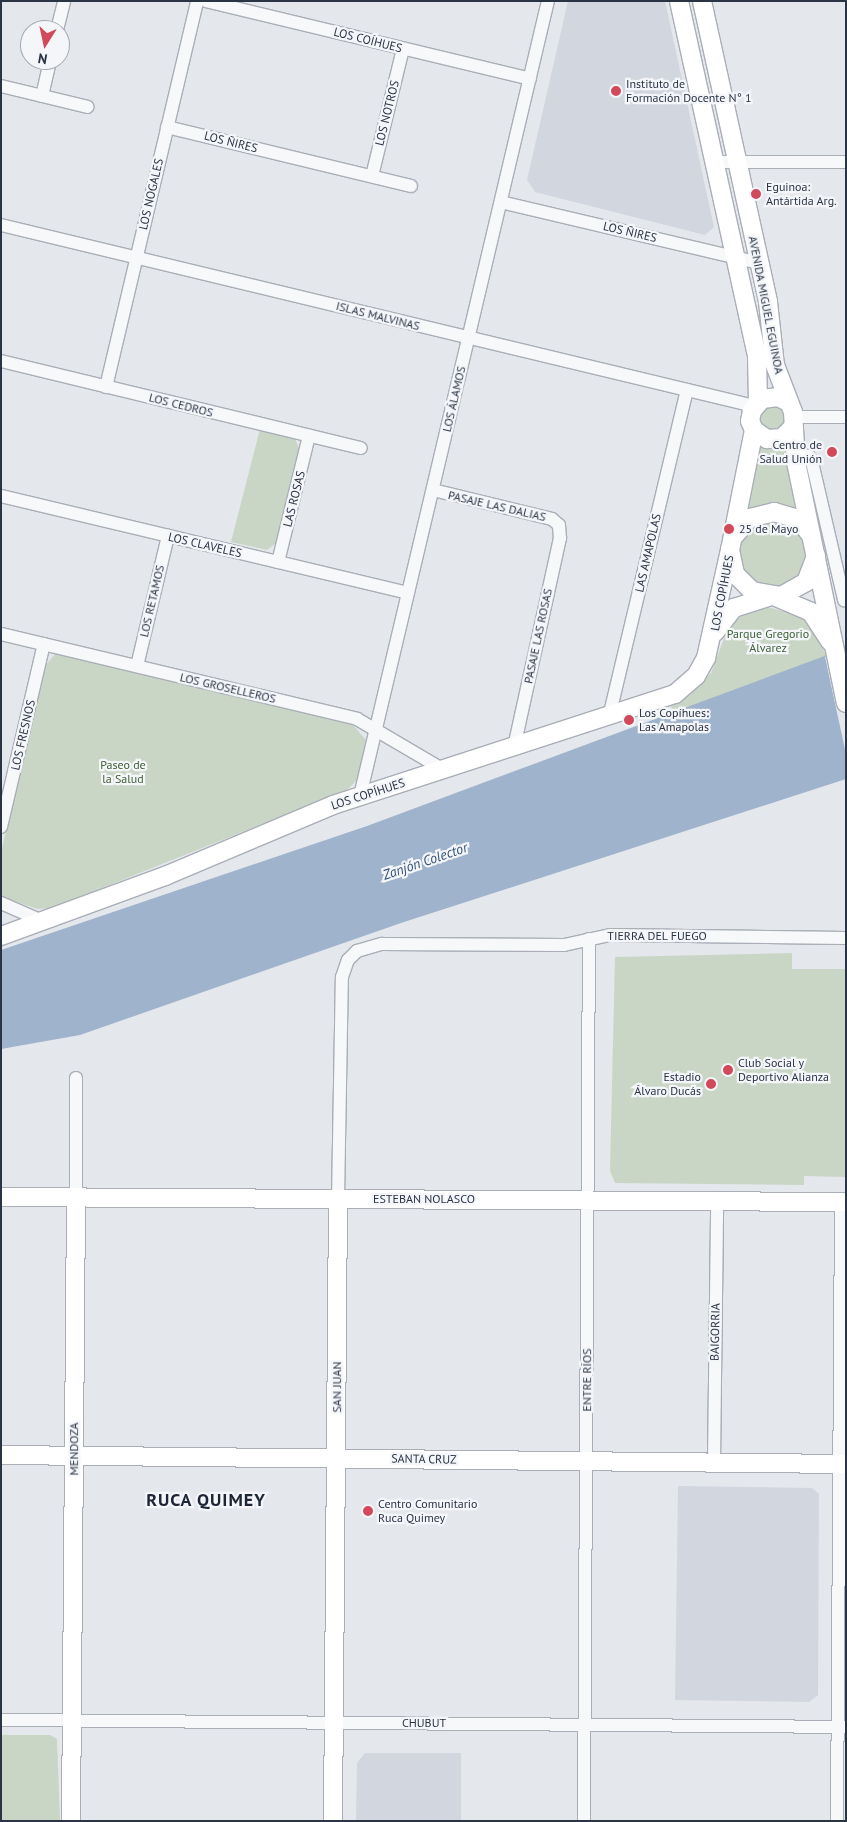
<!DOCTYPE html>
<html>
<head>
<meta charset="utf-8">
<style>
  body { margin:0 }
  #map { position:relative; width:847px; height:1822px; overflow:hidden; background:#e4e7ec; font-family:"PT Sans",sans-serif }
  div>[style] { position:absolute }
  .built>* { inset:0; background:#d2d6de }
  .green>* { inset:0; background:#c9d6c5 }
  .round { border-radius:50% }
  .water>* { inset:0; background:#9fb4cc }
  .pier>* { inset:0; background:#e4e7ec }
  .roads { filter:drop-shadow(1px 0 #a9aeb7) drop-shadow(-1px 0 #a9aeb7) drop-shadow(0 1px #a9aeb7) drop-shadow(0 -1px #a9aeb7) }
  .street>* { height:12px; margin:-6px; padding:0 6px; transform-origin:6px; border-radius:6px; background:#f7f8fa }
  .secondary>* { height:18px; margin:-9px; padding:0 9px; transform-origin:9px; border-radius:9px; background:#fff }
  .dots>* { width:14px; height:14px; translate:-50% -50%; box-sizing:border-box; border:2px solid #f4f6f9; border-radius:50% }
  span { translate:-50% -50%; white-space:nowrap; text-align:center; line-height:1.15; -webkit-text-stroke:4.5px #f4f6f9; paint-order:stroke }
  .street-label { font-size:12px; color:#2b3445 }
  .poi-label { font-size:12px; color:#2b3445 }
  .left { translate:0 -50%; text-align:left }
  .right { translate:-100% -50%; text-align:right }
  .park-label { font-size:12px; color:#3f6138 }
  .water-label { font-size:14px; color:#34527a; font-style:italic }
  .district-label { font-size:18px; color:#1d2536; font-weight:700; letter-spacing:1px }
  .frame { position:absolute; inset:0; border:2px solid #2b3445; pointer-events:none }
  .north { position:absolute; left:20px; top:20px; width:50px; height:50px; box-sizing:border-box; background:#f4f6f9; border:1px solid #a4a8b1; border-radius:50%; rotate:190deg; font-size:14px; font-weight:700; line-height:20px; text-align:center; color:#2b3445 }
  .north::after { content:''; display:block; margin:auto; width:18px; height:22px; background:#d1495b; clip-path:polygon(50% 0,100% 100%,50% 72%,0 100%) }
</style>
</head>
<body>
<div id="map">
  <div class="built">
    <i style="clip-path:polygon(568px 1px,665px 1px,714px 227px,705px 235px,535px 192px,527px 180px)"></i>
    <i style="clip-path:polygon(678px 1486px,812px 1488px,819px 1494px,818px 1695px,809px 1702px,675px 1700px)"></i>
    <i style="clip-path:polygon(365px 1753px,461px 1753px,461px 1821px,356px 1821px,357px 1763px)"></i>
  </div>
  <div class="green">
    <i style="clip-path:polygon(767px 404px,782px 406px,788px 419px,780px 432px,761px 430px,757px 415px)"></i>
    <i style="clip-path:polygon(260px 429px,295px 439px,299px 448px,276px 543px,267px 550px,231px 542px)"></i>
    <i style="clip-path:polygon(786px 443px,800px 510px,776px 503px,746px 513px,760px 446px)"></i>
    <i class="round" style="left:738px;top:519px;width:70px;height:70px"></i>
    <i style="clip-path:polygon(764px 606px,804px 617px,827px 656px,673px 713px,671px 706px,690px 695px,711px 673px,728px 628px,747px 611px)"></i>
    <i style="clip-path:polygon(55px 654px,352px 724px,366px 740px,358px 779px,347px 790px,52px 908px,38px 909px,1px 897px,1px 852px,46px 665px)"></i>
    <i style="clip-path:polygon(792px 953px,792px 969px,846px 969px,846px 1177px,804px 1176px,804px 1185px,615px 1183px,610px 1171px,615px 957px)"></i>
    <i style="clip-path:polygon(1px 1735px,50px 1735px,57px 1739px,60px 1821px,1px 1821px)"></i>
  </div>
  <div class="water">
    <i style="clip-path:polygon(846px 648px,846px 779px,401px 923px,80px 1035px,1px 1049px,1px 950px,367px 826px)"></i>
  </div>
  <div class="pier">
    <i style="clip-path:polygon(845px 648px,846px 650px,846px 754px,825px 657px)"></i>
  </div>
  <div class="roads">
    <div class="street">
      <i style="left:206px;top:1px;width:333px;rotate:13.5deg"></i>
      <i style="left:57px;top:30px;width:30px;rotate:-76deg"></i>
      <i style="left:1px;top:86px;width:89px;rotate:13.6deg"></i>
      <i style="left:42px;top:96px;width:37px;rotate:-77deg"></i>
      <i style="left:167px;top:127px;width:251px;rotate:13.6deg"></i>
      <i style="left:715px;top:162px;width:131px"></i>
      <i style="left:372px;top:176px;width:131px;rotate:-76.3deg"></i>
      <i style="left:501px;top:202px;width:265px;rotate:13.3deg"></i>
      <i style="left:1px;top:225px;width:774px;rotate:13.52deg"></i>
      <i style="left:1px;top:361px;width:370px;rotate:13.6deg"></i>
      <i style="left:106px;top:387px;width:397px;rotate:-76.7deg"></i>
      <i style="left:794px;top:417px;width:52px"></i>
      <i style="left:795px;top:454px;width:14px;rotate:8deg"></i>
      <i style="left:809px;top:456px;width:7px;rotate:63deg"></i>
      <i style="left:812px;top:462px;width:142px;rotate:76.9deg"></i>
      <i style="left:433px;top:490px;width:122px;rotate:13.7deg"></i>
      <i style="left:552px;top:519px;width:9px;rotate:41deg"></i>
      <i style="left:559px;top:525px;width:13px;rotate:86deg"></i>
      <i style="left:560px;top:538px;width:214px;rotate:102.4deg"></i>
      <i style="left:1px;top:496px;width:418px;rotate:13.4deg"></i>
      <i style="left:278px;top:562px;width:130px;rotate:-76.2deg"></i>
      <i style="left:1px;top:634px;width:366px;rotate:13.4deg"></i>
      <i style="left:357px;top:719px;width:101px;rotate:30.4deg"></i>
      <i style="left:137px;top:666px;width:134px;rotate:-76.6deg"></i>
      <i style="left:609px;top:717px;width:336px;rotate:-76.6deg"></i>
      <i style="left:360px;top:796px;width:817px;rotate:-76.7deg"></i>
      <i style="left:1px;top:827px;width:188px;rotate:-76.8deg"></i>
      <i style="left:1px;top:903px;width:45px;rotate:23.7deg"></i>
      <i style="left:76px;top:1198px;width:120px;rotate:-90deg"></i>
      <i style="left:338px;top:1199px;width:222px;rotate:-89deg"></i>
      <i style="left:342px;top:977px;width:18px;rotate:-71deg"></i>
      <i style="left:348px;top:960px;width:13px;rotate:-45deg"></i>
      <i style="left:357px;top:951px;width:26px;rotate:-16deg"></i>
      <i style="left:382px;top:944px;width:182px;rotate:0.3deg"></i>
      <i style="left:564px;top:945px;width:47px;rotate:-12.3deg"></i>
      <i style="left:610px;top:935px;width:236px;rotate:0.7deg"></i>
      <i style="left:714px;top:1462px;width:261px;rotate:-89.3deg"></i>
      <i style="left:1px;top:1720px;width:845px;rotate:0.47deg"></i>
      <i style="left:584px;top:1821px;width:882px;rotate:-89.68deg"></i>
      <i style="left:837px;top:1821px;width:619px;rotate:-89.63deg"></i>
    </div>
    <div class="secondary">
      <i style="left:679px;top:1px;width:364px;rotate:77.6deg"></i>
      <i style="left:757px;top:357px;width:45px;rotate:88.7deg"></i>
      <i style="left:702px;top:1px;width:308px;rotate:77.6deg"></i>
      <i style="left:768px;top:302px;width:63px;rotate:83.7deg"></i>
      <i style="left:775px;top:365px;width:50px;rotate:69deg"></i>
      <i style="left:793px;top:412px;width:50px;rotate:86.6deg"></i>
      <i style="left:796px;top:462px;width:246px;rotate:78.3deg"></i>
      <i style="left:788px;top:402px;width:11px;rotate:-153deg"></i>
      <i style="left:778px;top:397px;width:16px;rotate:173deg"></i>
      <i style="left:762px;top:399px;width:16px;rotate:130deg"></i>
      <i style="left:752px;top:411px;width:10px;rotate:101deg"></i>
      <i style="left:750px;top:421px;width:10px;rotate:66deg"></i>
      <i style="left:754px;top:430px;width:16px;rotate:35deg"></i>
      <i style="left:767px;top:439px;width:15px;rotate:-4deg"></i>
      <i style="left:782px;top:438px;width:16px;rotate:-45deg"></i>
      <i style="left:754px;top:430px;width:122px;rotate:101.3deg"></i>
      <i style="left:730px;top:550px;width:25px;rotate:78deg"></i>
      <i style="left:735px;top:574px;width:24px;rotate:45deg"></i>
      <i style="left:752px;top:591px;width:29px;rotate:10deg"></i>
      <i style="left:781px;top:596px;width:29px;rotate:-29deg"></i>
      <i style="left:806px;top:582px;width:28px;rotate:-69deg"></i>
      <i style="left:735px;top:535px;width:23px;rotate:-49deg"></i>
      <i style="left:750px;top:518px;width:25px;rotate:-14deg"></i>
      <i style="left:774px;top:512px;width:25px;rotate:16deg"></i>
      <i style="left:798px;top:519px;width:21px;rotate:51deg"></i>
      <i style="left:776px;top:597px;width:38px;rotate:23deg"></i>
      <i style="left:811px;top:612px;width:35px;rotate:57deg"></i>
      <i style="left:715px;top:632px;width:31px;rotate:-52deg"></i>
      <i style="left:734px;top:608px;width:36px;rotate:-18deg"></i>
      <i style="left:1px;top:936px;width:175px;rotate:-20.1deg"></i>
      <i style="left:165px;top:876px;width:182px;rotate:-22.9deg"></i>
      <i style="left:333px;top:805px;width:360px;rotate:-18deg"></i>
      <i style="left:675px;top:694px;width:28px;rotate:-41deg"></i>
      <i style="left:696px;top:676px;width:21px;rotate:-61deg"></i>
      <i style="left:706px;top:658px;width:111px;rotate:-77.5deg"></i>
      <i style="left:1px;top:1197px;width:845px;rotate:0.34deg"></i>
      <i style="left:1px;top:1455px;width:845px;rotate:0.61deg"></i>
      <i style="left:71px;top:1821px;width:623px;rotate:-89.54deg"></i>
      <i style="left:333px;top:1821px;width:622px;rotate:-89.54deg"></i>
    </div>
  </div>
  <div class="dots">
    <i style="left:616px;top:91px;background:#d1495b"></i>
    <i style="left:756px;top:194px;background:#d1495b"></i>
    <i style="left:832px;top:452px;background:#d1495b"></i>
    <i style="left:729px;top:529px;background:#d1495b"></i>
    <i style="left:629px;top:720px;background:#d1495b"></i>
    <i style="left:728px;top:1070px;background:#d1495b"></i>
    <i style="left:711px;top:1084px;background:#d1495b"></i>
    <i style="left:368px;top:1511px;background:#d1495b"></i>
  </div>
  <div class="street-label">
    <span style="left:368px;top:40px;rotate:14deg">LOS COÍHUES</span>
    <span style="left:387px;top:113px;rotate:-76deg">LOS NOTROS</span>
    <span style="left:231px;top:142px;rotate:14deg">LOS ÑIRES</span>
    <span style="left:151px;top:194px;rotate:-77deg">LOS NOGALES</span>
    <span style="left:630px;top:232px;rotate:13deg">LOS ÑIRES</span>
    <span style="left:766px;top:305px;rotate:79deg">AVENIDA MIGUEL EGUINOA</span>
    <span style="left:378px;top:316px;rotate:14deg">ISLAS MALVINAS</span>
    <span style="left:454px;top:399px;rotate:-77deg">LOS ÁLAMOS</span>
    <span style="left:181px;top:405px;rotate:14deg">LOS CEDROS</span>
    <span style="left:294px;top:499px;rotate:-76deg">LAS ROSAS</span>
    <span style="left:497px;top:506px;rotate:13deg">PASAJE LAS DALIAS</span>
    <span style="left:205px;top:545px;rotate:13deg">LOS CLAVELES</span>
    <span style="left:648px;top:553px;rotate:-77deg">LAS AMAPOLAS</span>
    <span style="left:722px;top:593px;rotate:-79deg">LOS COPÍHUES</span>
    <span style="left:152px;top:601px;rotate:-77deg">LOS RETAMOS</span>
    <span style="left:538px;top:636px;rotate:-78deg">PASAJE LAS ROSAS</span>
    <span style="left:228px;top:688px;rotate:13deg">LOS GROSELLEROS</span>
    <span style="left:23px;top:735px;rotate:-77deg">LOS FRESNOS</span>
    <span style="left:368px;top:794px;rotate:-18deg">LOS COPÍHUES</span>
    <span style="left:657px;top:936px">TIERRA DEL FUEGO</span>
    <span style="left:424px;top:1199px">ESTEBAN NOLASCO</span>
    <span style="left:715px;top:1332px;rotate:-89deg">BAIGORRIA</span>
    <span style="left:587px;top:1380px;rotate:-90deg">ENTRE RÍOS</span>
    <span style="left:337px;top:1387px;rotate:-90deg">SAN JUAN</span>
    <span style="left:74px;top:1449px;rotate:-90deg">MENDOZA</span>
    <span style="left:424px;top:1459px;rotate:1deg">SANTA CRUZ</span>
    <span style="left:424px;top:1723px">CHUBUT</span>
  </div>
  <div class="poi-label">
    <span class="left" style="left:626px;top:91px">Instituto de<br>Formación Docente N° 1</span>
    <span class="left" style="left:766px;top:194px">Eguinoa:<br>Antártida Arg.</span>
    <span class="right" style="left:822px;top:452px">Centro de<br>Salud Unión</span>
    <span class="left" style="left:739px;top:529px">25 de Mayo</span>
    <span class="left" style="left:639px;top:720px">Los Copíhues:<br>Las Amapolas</span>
    <span class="left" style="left:738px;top:1070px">Club Social y<br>Deportivo Alianza</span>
    <span class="right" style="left:701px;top:1084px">Estadio<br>Álvaro Ducás</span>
    <span class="left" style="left:378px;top:1511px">Centro Comunitario<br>Ruca Quimey</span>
  </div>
  <div class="park-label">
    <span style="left:768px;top:641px">Parque Gregorio<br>Álvarez</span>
    <span style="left:123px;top:772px">Paseo de<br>la Salud</span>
  </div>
  <div class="water-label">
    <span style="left:425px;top:861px;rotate:-19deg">Zanjón Colector</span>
  </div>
  <div class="district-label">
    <span style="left:206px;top:1500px">RUCA QUIMEY</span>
  </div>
  <div class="frame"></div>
  <div class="north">N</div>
</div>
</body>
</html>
